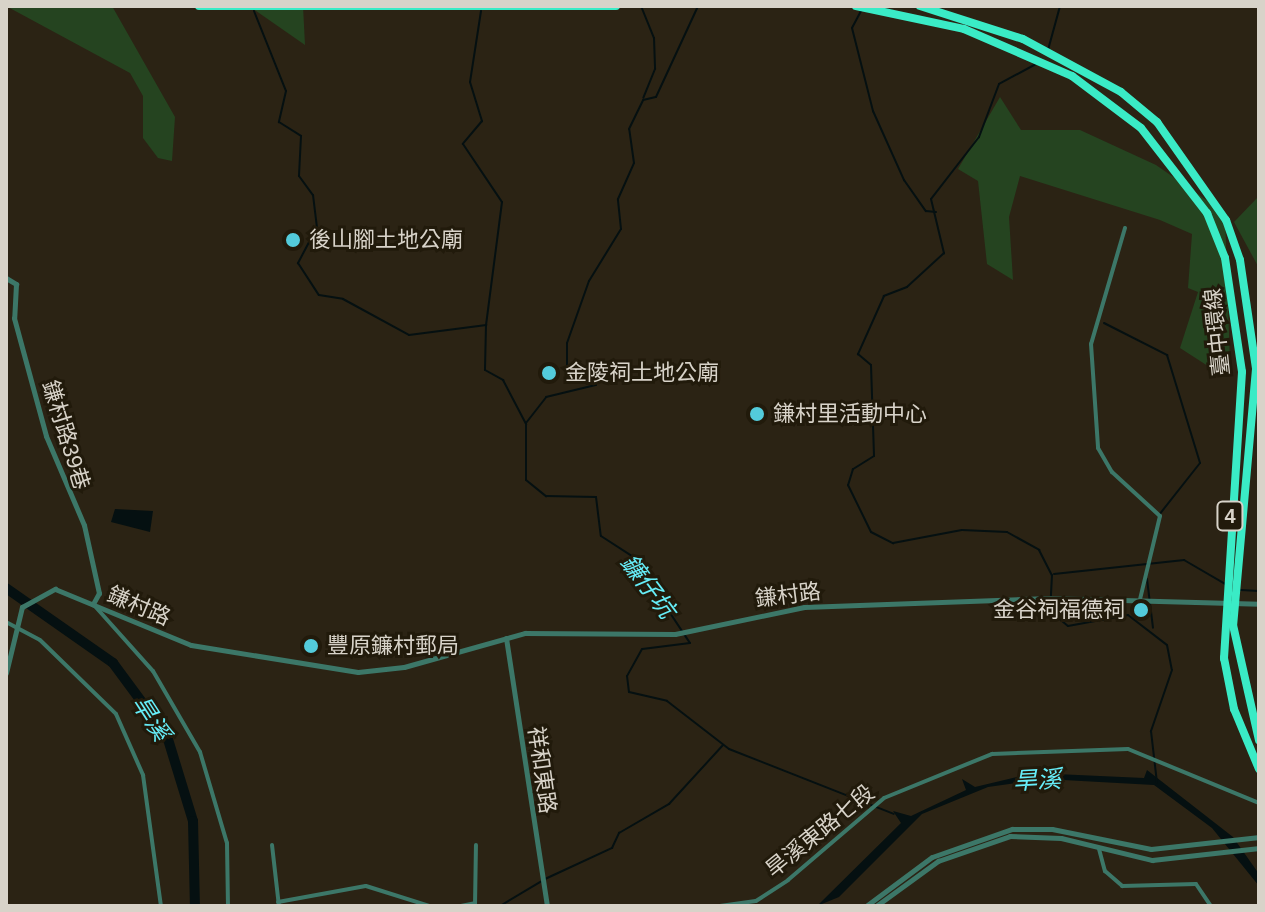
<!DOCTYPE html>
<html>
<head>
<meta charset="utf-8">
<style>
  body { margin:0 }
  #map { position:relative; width:1265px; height:912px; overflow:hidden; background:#2b2314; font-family:Helvetica,"Noto Sans TC",sans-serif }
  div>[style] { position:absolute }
  .green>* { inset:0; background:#254420 }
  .water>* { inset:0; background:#051011 }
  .stream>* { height:2px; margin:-1px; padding:0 1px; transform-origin:1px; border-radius:1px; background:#051011 }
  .river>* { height:10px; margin:-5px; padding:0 5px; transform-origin:5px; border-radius:5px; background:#051011 }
  .minor>* { height:4px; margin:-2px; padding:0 2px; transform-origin:2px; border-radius:2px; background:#3c7768 }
  .tertiary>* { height:5px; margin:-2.5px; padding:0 2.5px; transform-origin:2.5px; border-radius:2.5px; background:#3c7768 }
  .motorway>* { height:8px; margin:-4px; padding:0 4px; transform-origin:4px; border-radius:4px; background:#3aebc6 }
  .dots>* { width:22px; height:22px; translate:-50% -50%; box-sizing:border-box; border:4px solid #211a0b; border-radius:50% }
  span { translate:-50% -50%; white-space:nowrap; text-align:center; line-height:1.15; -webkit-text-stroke:6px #211a0b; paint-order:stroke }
  .shield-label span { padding:2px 6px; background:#211a0b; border:2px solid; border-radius:6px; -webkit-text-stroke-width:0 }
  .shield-label { font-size:20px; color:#d8d3c9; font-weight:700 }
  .poi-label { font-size:22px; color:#d8d3c9 }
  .left { translate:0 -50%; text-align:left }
  .right { translate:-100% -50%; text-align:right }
  .street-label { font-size:22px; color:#d8d3c9 }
  .water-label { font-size:24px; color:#66eef9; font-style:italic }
  .frame { position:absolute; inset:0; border:8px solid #d8d3c9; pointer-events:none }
</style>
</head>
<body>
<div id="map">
  <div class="green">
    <i style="clip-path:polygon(6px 6px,112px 6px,175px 117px,172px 161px,158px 158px,143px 138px,143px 96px,130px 73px)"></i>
    <i style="clip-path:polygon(249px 6px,303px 6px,305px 45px)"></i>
    <i style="clip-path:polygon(1000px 97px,1021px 130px,1080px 130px,1156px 165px,1225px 213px,1230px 364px,1211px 368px,1180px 348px,1198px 292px,1188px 288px,1192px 234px,1160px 220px,1020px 176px,1009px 217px,1013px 280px,987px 264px,978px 181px,958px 169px)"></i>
    <i style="clip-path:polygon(1259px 196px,1259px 268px,1234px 222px)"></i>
  </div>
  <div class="water">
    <i style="clip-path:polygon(115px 509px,153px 511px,150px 532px,111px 522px)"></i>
    <i style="clip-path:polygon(1147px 770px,1233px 837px,1259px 874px,1259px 886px,1212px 828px,1154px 785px,1045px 779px,988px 787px,922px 814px,839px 897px,817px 906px,901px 823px,893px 811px,911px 816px,966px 790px,962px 779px,975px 787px,1034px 773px,1144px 778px)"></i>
  </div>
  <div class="stream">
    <i style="left:641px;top:6px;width:35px;rotate:68deg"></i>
    <i style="left:654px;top:38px;width:31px;rotate:88deg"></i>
    <i style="left:655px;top:69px;width:31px;rotate:112deg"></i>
    <i style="left:254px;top:11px;width:86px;rotate:68.2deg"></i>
    <i style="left:286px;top:91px;width:32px;rotate:103deg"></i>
    <i style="left:279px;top:122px;width:26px;rotate:32deg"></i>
    <i style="left:301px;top:136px;width:40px;rotate:92.9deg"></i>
    <i style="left:299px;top:176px;width:24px;rotate:54deg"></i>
    <i style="left:313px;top:195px;width:32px;rotate:83deg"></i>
    <i style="left:317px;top:227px;width:41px;rotate:117.8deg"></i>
    <i style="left:298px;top:263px;width:38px;rotate:57deg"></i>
    <i style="left:319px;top:295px;width:24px;rotate:9deg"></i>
    <i style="left:343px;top:299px;width:75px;rotate:28.6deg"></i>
    <i style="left:409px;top:335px;width:78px;rotate:-7.4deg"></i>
    <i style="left:486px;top:325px;width:45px;rotate:91.3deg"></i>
    <i style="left:485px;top:370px;width:21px;rotate:29deg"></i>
    <i style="left:503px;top:380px;width:50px;rotate:62.4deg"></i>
    <i style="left:526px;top:424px;width:56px;rotate:90deg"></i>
    <i style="left:526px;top:480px;width:26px;rotate:39deg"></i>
    <i style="left:546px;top:496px;width:50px;rotate:1.1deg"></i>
    <i style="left:596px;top:497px;width:39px;rotate:83deg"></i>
    <i style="left:601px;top:536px;width:38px;rotate:33deg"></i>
    <i style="left:633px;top:557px;width:103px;rotate:56.5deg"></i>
    <i style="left:690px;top:643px;width:48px;rotate:172.9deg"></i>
    <i style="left:642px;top:649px;width:31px;rotate:119deg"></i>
    <i style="left:627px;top:676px;width:16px;rotate:83deg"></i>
    <i style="left:629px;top:692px;width:39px;rotate:13deg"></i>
    <i style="left:667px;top:701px;width:78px;rotate:37.7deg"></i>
    <i style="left:729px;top:749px;width:177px;rotate:21.5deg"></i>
    <i style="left:481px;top:11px;width:72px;rotate:98.8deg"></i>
    <i style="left:470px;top:82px;width:41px;rotate:72.9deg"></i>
    <i style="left:482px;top:121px;width:30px;rotate:130deg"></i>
    <i style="left:463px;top:144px;width:70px;rotate:56.1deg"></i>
    <i style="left:502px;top:202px;width:124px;rotate:97.4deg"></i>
    <i style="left:861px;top:11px;width:19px;rotate:118deg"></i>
    <i style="left:852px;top:28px;width:86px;rotate:75.8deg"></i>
    <i style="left:873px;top:111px;width:76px;rotate:65.8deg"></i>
    <i style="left:904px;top:180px;width:38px;rotate:55deg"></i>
    <i style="left:926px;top:211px;width:10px;rotate:6deg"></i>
    <i style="left:1048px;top:50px;width:46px;rotate:-74.7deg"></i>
    <i style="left:1036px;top:64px;width:42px;rotate:151.6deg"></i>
    <i style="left:999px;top:84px;width:57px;rotate:110.7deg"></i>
    <i style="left:979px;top:137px;width:78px;rotate:127.7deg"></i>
    <i style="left:931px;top:199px;width:56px;rotate:76.5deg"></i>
    <i style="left:944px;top:253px;width:50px;rotate:137.4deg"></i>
    <i style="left:907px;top:287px;width:25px;rotate:159deg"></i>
    <i style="left:884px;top:296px;width:64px;rotate:114.1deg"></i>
    <i style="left:858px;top:354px;width:17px;rotate:40deg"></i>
    <i style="left:871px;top:365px;width:91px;rotate:88.1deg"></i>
    <i style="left:874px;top:456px;width:25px;rotate:148deg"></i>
    <i style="left:853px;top:469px;width:17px;rotate:107deg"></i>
    <i style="left:848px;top:485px;width:52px;rotate:63.9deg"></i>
    <i style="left:871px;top:532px;width:25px;rotate:27deg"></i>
    <i style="left:893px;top:543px;width:70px;rotate:-10.7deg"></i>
    <i style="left:962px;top:530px;width:45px;rotate:2.5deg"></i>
    <i style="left:1007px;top:532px;width:37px;rotate:29deg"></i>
    <i style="left:1039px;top:550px;width:28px;rotate:63deg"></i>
    <i style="left:1052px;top:575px;width:36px;rotate:93deg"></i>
    <i style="left:1050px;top:611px;width:23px;rotate:40deg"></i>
    <i style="left:1068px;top:626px;width:61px;rotate:-10.4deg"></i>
    <i style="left:1128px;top:615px;width:49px;rotate:37.6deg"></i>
    <i style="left:1167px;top:645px;width:25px;rotate:79deg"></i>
    <i style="left:1172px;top:670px;width:65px;rotate:109deg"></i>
    <i style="left:1151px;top:731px;width:52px;rotate:83.4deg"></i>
    <i style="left:1104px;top:323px;width:71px;rotate:26.9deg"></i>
    <i style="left:1167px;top:355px;width:113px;rotate:73deg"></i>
    <i style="left:1200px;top:463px;width:66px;rotate:128.3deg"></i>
    <i style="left:526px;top:423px;width:33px;rotate:-52deg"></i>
    <i style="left:546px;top:397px;width:51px;rotate:-13.5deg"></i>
    <i style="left:596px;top:385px;width:15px;rotate:-118deg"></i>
    <i style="left:589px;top:372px;width:22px;rotate:-172deg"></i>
    <i style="left:567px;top:369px;width:26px;rotate:-90deg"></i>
    <i style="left:567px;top:343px;width:66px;rotate:-70.5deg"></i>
    <i style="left:589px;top:281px;width:61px;rotate:-58.4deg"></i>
    <i style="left:621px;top:229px;width:30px;rotate:-96deg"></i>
    <i style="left:618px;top:199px;width:39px;rotate:-66deg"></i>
    <i style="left:634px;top:163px;width:34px;rotate:-98deg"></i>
    <i style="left:629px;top:129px;width:32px;rotate:-64deg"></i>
    <i style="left:643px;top:100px;width:13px;rotate:-13deg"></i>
    <i style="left:656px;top:97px;width:100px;rotate:-65.2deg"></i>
    <i style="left:1054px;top:574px;width:131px;rotate:-6.1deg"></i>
    <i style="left:1184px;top:560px;width:50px;rotate:30.2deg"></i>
    <i style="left:1147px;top:579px;width:49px;rotate:83deg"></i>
    <i style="left:1241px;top:590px;width:18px;rotate:3deg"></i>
    <i style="left:545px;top:879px;width:74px;rotate:-24.8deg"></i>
    <i style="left:612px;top:848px;width:17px;rotate:-65deg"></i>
    <i style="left:619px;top:833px;width:58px;rotate:-30.1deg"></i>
    <i style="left:669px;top:804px;width:80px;rotate:-47.5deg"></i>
    <i style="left:500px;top:906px;width:47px;rotate:-31deg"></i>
  </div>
  <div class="river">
    <i style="left:6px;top:588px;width:131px;rotate:35deg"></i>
    <i style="left:113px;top:663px;width:91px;rotate:53.5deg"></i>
    <i style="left:167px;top:736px;width:89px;rotate:73deg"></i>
    <i style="left:193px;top:821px;width:85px;rotate:88.7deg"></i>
  </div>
  <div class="minor">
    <i style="left:1125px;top:228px;width:121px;rotate:106.3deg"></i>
    <i style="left:1091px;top:344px;width:104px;rotate:86.1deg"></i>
    <i style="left:1098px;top:448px;width:28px;rotate:60deg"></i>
    <i style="left:1112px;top:472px;width:65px;rotate:42.5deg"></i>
    <i style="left:1160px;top:516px;width:85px;rotate:103.5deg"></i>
    <i style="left:93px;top:604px;width:90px;rotate:48.2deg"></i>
    <i style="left:153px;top:671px;width:94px;rotate:59.9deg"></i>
    <i style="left:200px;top:752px;width:95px;rotate:73.5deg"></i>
    <i style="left:227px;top:843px;width:63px;rotate:89.1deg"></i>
    <i style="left:6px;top:622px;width:38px;rotate:28deg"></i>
    <i style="left:40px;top:640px;width:106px;rotate:44.2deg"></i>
    <i style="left:116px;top:714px;width:67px;rotate:66.1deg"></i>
    <i style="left:143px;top:775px;width:132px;rotate:82.2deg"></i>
    <i style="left:272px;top:845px;width:61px;rotate:83.5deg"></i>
    <i style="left:1099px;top:849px;width:23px;rotate:75deg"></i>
    <i style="left:1105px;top:871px;width:23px;rotate:41deg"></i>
    <i style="left:1122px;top:886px;width:74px;rotate:-1.5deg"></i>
    <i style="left:1196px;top:884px;width:27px;rotate:56deg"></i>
    <i style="left:278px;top:902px;width:89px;rotate:-10.3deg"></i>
    <i style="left:366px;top:886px;width:67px;rotate:17.4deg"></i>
    <i style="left:461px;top:906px;width:14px;rotate:-12deg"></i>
    <i style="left:475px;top:906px;width:61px;rotate:-89.1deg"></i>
    <i style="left:612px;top:906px;width:93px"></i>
    <i style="left:720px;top:906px;width:36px;rotate:-8deg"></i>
    <i style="left:756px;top:901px;width:38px;rotate:-33deg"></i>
    <i style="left:788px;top:880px;width:126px;rotate:-40.5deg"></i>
    <i style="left:884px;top:798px;width:117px;rotate:-22.2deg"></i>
    <i style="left:992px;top:754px;width:136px;rotate:-2.1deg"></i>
    <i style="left:1128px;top:749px;width:142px;rotate:22.4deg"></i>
  </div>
  <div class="tertiary">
    <i style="left:6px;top:278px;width:12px;rotate:31deg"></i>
    <i style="left:16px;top:284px;width:34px;rotate:93deg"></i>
    <i style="left:14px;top:318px;width:122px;rotate:74.8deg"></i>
    <i style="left:46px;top:436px;width:97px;rotate:66.9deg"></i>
    <i style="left:84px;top:525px;width:70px;rotate:77.6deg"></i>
    <i style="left:99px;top:593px;width:13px;rotate:119deg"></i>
    <i style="left:506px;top:638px;width:271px;rotate:81.3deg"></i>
    <i style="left:6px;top:673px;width:68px;rotate:-76.4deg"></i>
    <i style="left:22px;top:607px;width:38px;rotate:-29deg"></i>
    <i style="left:55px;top:589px;width:147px;rotate:22.4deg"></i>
    <i style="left:191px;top:645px;width:169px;rotate:9.2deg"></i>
    <i style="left:358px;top:672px;width:46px;rotate:-6.2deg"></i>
    <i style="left:404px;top:667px;width:126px;rotate:-15.7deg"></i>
    <i style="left:525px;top:633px;width:150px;rotate:0.4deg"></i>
    <i style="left:675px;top:634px;width:132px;rotate:-11.8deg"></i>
    <i style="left:804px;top:607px;width:246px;rotate:-2.1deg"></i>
    <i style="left:1050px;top:598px;width:209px;rotate:1.6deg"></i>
    <i style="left:866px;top:906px;width:82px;rotate:-36.6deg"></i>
    <i style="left:932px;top:857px;width:85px;rotate:-19.3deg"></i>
    <i style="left:1012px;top:829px;width:40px"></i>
    <i style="left:1052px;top:829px;width:101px;rotate:11.4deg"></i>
    <i style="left:1151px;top:849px;width:109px;rotate:-6.3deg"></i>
    <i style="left:876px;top:906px;width:77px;rotate:-36deg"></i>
    <i style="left:938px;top:861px;width:76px;rotate:-19.1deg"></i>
    <i style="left:1010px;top:836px;width:51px;rotate:2.2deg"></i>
    <i style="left:1061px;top:838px;width:94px;rotate:13.6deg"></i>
    <i style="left:1152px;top:860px;width:108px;rotate:-6.4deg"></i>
  </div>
  <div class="motorway">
    <i style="left:199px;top:6px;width:417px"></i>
    <i style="left:856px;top:6px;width:110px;rotate:12deg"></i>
    <i style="left:964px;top:29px;width:118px;rotate:23.5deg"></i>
    <i style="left:1072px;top:76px;width:86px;rotate:37deg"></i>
    <i style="left:1141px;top:128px;width:108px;rotate:52.2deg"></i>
    <i style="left:1207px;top:213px;width:48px;rotate:68.2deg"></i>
    <i style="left:1225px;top:258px;width:115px;rotate:81.5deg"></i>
    <i style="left:1242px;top:372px;width:287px;rotate:93.6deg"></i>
    <i style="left:1224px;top:658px;width:52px;rotate:78.9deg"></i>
    <i style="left:1234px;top:709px;width:65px;rotate:67.4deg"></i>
    <i style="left:920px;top:6px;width:108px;rotate:17.8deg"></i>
    <i style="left:1023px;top:39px;width:111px;rotate:28.4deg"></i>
    <i style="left:1121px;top:92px;width:47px;rotate:39.8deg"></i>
    <i style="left:1157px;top:122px;width:120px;rotate:54.9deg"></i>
    <i style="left:1226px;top:220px;width:42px;rotate:70.7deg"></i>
    <i style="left:1240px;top:260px;width:110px;rotate:81.6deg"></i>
    <i style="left:1256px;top:369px;width:257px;rotate:95.1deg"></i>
    <i style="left:1233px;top:625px;width:118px;rotate:77.3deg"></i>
  </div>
  <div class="dots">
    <i style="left:293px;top:240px;background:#53cbdb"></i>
    <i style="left:549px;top:373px;background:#53cbdb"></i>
    <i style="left:757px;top:414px;background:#53cbdb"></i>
    <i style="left:1141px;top:610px;background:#53cbdb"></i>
    <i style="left:311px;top:646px;background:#53cbdb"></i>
  </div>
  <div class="shield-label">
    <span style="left:1230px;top:516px">4</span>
  </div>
  <div class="poi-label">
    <span class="left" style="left:309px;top:240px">後山腳土地公廟</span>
    <span class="left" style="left:565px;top:373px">金陵祠土地公廟</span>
    <span class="left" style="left:773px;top:414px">鎌村里活動中心</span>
    <span class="right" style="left:1125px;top:610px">金谷祠福德祠</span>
    <span class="left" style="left:327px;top:646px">豐原鐮村郵局</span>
  </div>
  <div class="street-label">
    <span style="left:1217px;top:332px;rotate:-96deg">臺中環線</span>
    <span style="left:66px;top:435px;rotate:73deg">鎌村路39巷</span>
    <span style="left:788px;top:595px;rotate:-7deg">鎌村路</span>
    <span style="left:139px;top:606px;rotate:23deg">鎌村路</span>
    <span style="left:542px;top:770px;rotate:82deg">祥和東路</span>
    <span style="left:820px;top:831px;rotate:-39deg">旱溪東路七段</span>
  </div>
  <div class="water-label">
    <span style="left:648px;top:586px;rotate:53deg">鐮仔坑</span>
    <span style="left:151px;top:718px;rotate:57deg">旱溪</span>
    <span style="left:1037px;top:780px;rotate:-3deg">旱溪</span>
  </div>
  <div class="frame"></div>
</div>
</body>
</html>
